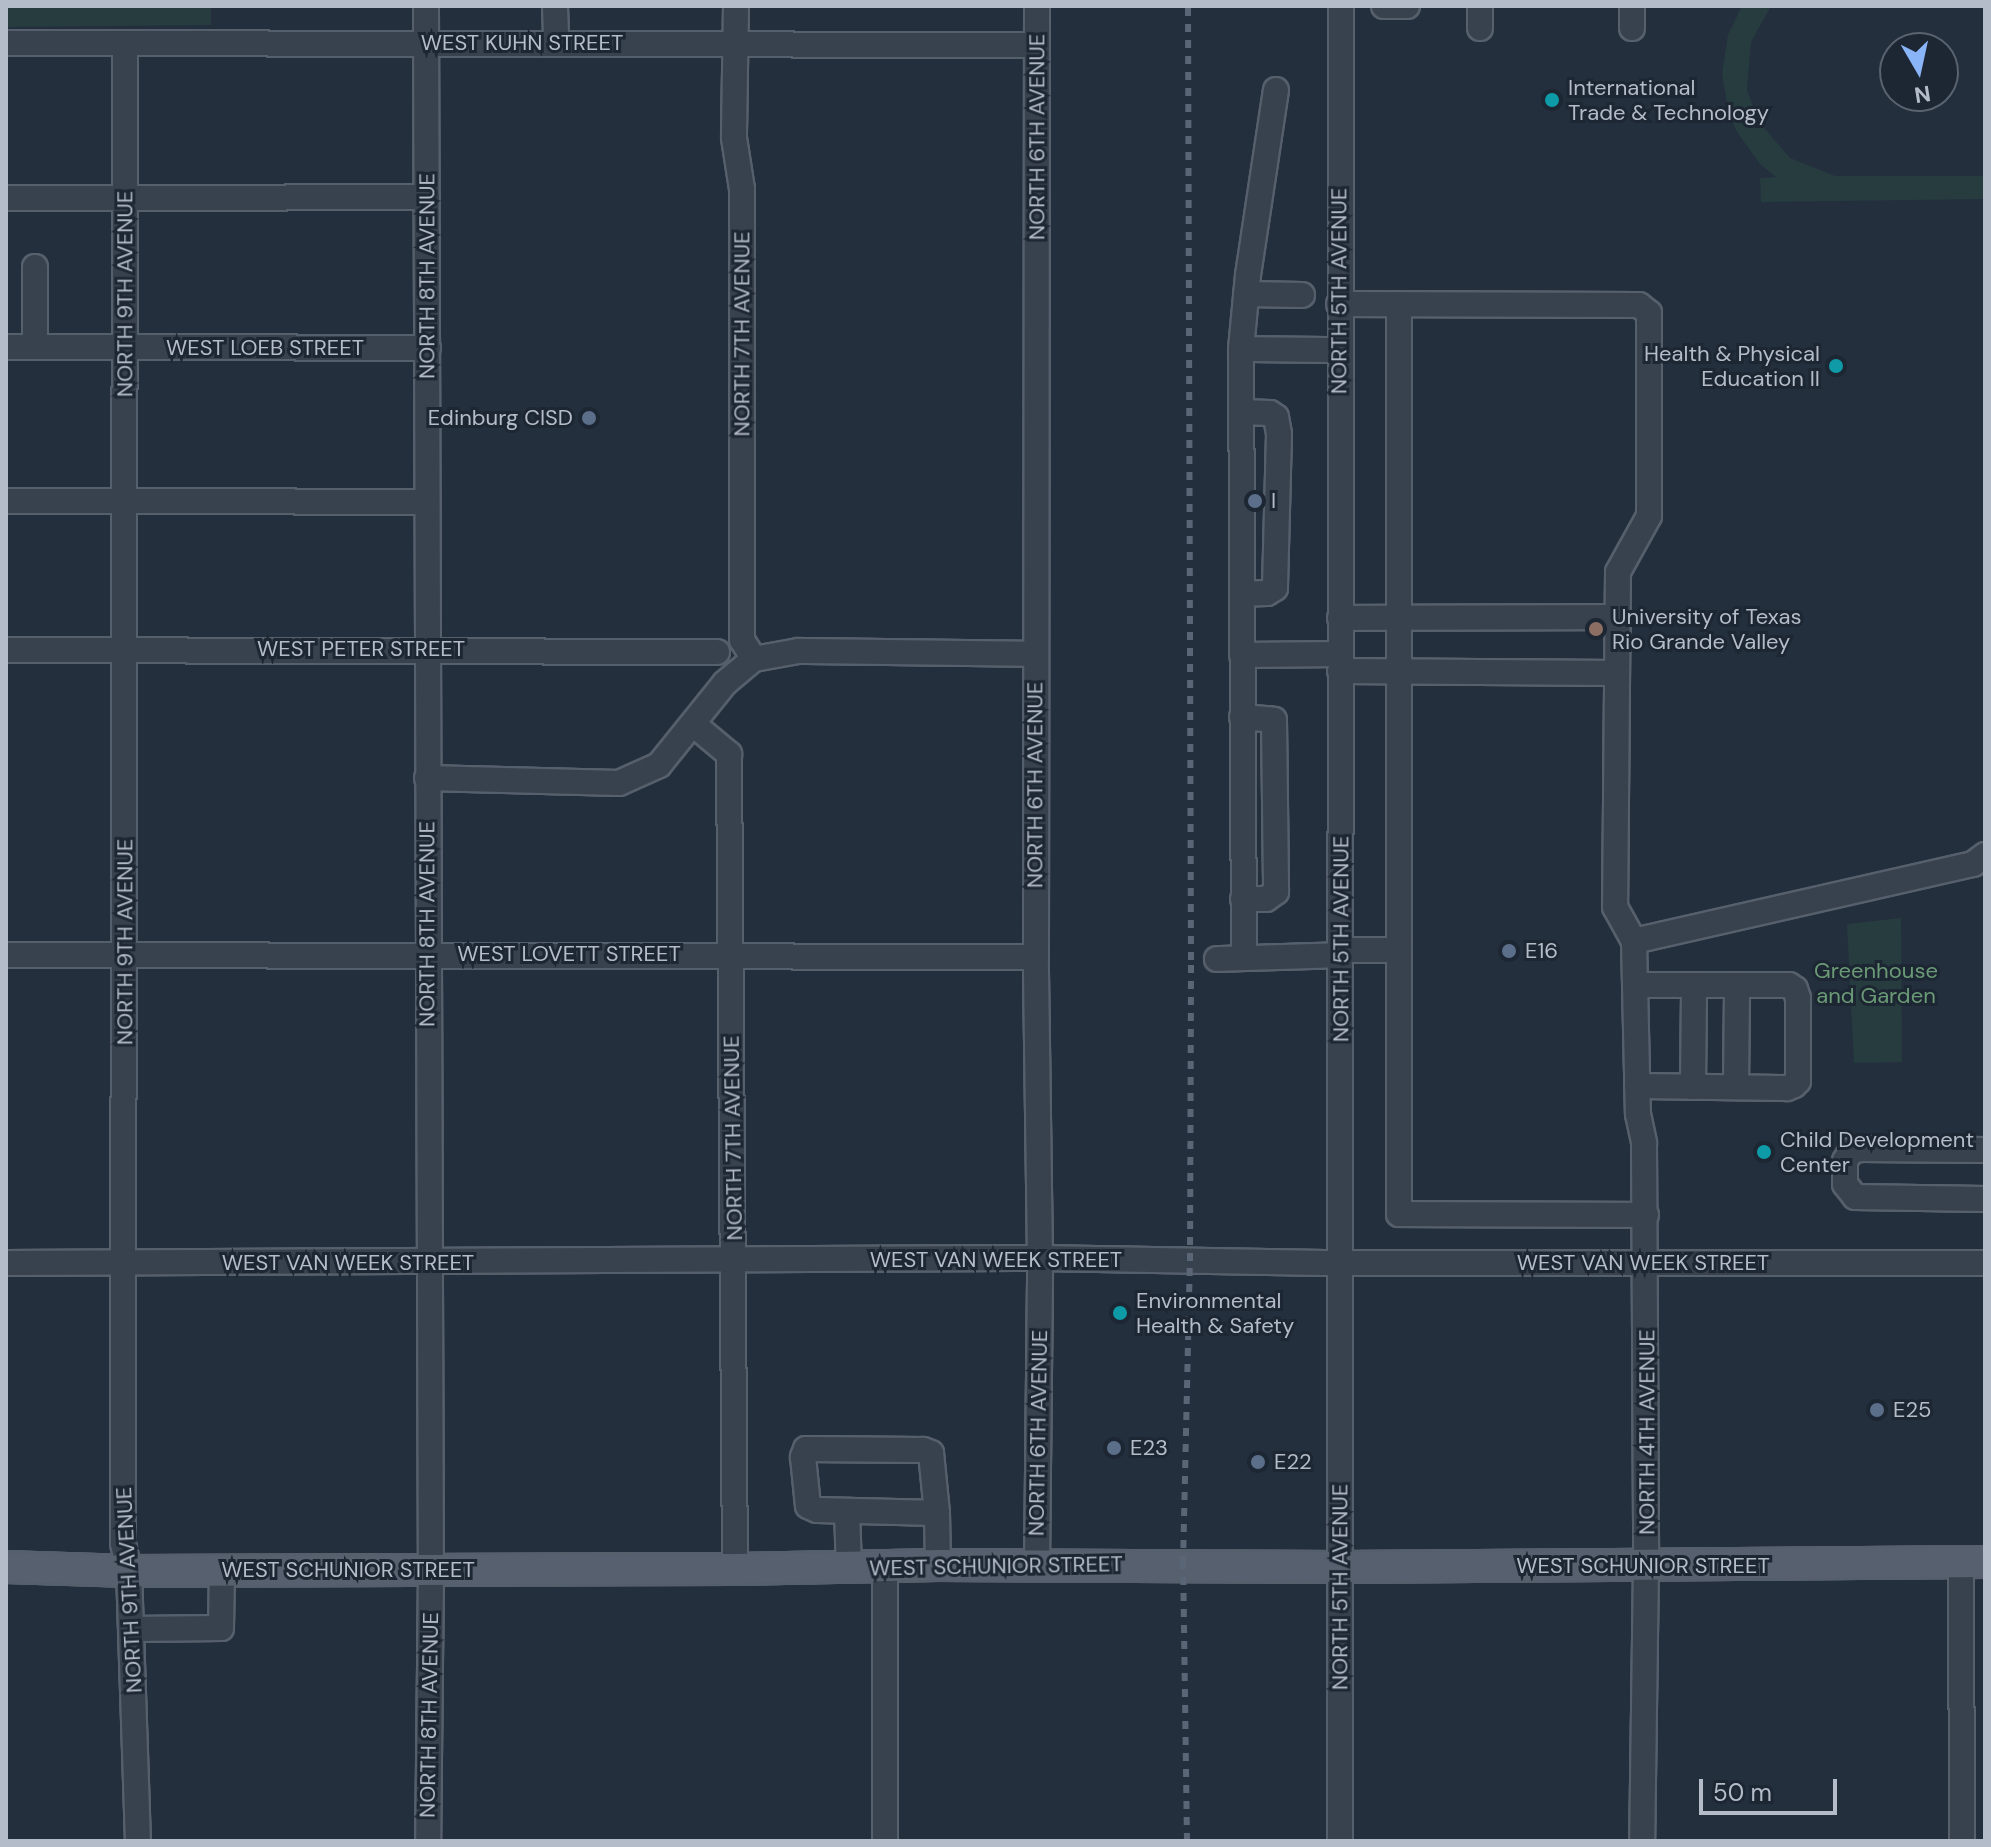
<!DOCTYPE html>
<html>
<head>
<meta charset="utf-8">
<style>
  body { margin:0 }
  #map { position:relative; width:1991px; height:1847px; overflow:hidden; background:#242f3e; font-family:"DM Sans",sans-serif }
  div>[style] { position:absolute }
  .green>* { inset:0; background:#263c3f }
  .roads { filter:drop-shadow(2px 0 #565f6c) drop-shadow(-2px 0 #565f6c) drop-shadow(0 2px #565f6c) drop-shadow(0 -2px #565f6c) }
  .minor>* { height:24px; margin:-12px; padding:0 12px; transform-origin:12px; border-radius:12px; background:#38414e }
  .major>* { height:30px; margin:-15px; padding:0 15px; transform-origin:15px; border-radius:15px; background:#56606e }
  .rail>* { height:6px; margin-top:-3px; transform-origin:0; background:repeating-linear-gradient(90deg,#5a6575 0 8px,transparent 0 16px) }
  .dots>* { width:22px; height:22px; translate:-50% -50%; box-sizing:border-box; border:4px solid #1d2633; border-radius:50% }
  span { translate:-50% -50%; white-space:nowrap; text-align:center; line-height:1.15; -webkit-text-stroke:6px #1d2633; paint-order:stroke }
  .street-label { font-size:22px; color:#b4bcc9 }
  .poi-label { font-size:22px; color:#b4bcc9 }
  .left { translate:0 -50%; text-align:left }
  .right { translate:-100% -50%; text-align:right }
  .park-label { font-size:22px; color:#6b9a76 }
  .frame { position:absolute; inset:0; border:8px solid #b4bcc9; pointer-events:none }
  .north { position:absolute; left:1879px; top:32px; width:80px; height:80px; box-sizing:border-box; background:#1d2633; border:2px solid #59626f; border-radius:50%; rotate:171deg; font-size:22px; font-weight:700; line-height:32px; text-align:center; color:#b4bcc9 }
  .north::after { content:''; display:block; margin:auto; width:28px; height:36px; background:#8ab4f8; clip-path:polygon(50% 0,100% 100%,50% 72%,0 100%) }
  .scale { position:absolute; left:1699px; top:1779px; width:138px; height:36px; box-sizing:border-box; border:4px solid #b4bcc9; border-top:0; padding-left:10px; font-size:24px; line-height:28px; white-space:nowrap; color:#b4bcc9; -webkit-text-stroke:6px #1d2633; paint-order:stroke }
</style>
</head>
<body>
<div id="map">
  <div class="green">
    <i style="clip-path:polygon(6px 6px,211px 6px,211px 25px,6px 27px)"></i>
    <i style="clip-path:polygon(1742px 6px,1771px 6px,1751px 42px,1747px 90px,1758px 121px,1790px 158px,1835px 176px,1985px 176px,1985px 199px,1761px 202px,1760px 178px,1776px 177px,1760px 164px,1737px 132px,1729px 114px,1722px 74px,1728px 35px)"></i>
    <i style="clip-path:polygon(1901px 918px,1902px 1062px,1854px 1063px,1847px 924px)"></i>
  </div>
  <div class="roads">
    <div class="minor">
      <i style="left:426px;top:6px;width:1564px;rotate:89.82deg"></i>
      <i style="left:431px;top:1570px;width:271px;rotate:90.6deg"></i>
      <i style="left:555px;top:6px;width:36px;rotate:88deg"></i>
      <i style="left:736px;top:6px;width:132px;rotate:90.9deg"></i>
      <i style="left:734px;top:138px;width:52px;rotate:81.1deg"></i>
      <i style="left:742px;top:189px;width:451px;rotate:90deg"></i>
      <i style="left:742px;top:640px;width:22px;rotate:58deg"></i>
      <i style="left:1384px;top:6px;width:23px"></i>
      <i style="left:1632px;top:6px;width:22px;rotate:90deg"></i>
      <i style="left:1480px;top:28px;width:22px;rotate:-90deg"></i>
      <i style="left:6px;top:43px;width:1031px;rotate:0.11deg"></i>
      <i style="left:125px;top:43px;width:1500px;rotate:90.08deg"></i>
      <i style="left:123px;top:1543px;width:29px;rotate:78deg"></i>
      <i style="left:129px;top:1571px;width:270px;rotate:88.1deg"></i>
      <i style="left:6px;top:198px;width:421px;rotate:-0.1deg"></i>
      <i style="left:35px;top:267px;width:80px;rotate:90deg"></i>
      <i style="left:1246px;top:294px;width:56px;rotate:1deg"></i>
      <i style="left:1339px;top:304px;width:300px;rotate:0.2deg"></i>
      <i style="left:1639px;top:305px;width:13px;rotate:39deg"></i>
      <i style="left:1649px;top:313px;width:203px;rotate:90deg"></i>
      <i style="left:1649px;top:516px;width:64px;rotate:119deg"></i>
      <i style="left:1618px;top:572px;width:335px;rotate:90.5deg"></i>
      <i style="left:1615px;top:907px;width:39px;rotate:61deg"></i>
      <i style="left:1634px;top:941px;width:173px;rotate:88.7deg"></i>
      <i style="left:1638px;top:1114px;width:30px;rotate:78deg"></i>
      <i style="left:1644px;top:1143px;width:423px;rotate:89.7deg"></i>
      <i style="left:1646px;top:1566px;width:275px;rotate:90.8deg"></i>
      <i style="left:1399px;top:304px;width:910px;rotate:90deg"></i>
      <i style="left:1399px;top:1214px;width:247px;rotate:0.2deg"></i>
      <i style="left:6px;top:347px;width:422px;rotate:0.1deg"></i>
      <i style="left:1241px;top:349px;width:74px;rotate:-84.6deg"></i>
      <i style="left:1248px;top:275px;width:187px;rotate:-81.4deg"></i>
      <i style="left:1241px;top:412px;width:29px;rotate:2deg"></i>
      <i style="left:1270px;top:413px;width:7px;rotate:34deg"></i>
      <i style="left:1276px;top:417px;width:17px;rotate:80deg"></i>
      <i style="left:1279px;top:434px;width:154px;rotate:91.5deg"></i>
      <i style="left:1275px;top:588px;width:9px;rotate:148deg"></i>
      <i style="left:1267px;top:593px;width:25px;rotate:178deg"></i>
      <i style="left:6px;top:501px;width:421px;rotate:0.1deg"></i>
      <i style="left:1340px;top:618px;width:278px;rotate:-0.2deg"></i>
      <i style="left:6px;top:650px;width:711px;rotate:0.16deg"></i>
      <i style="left:1242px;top:655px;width:98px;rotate:-0.6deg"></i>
      <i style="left:1340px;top:671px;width:277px;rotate:0.4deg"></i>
      <i style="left:1242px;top:717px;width:32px;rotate:5deg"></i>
      <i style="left:1274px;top:720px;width:172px;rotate:89.3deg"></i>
      <i style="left:1276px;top:892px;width:12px;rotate:145deg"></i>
      <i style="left:1266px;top:899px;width:23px;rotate:180deg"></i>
      <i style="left:693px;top:724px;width:47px;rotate:39.8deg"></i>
      <i style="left:729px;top:754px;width:815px;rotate:89.58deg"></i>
      <i style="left:427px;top:778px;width:192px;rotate:1.5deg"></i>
      <i style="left:619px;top:783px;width:44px;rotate:-24.2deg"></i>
      <i style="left:659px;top:765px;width:105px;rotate:-51.2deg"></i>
      <i style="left:725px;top:683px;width:38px;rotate:-40deg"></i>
      <i style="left:754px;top:659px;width:45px;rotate:-10.3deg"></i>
      <i style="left:798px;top:651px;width:237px;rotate:0.7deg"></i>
      <i style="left:1634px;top:941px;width:348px;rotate:-12.8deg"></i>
      <i style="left:1973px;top:864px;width:15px;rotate:-37deg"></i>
      <i style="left:1341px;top:950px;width:57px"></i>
      <i style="left:6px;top:955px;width:1030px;rotate:0.11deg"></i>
      <i style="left:1244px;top:958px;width:609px;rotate:-90.28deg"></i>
      <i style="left:1241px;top:349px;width:98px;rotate:0.6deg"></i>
      <i style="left:1217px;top:959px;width:124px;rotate:-1.8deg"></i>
      <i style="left:1635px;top:985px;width:154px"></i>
      <i style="left:1789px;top:985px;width:7px;rotate:34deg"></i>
      <i style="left:1795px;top:989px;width:9px;rotate:72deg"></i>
      <i style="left:1798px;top:998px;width:83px;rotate:90deg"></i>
      <i style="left:1798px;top:1081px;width:6px;rotate:135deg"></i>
      <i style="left:1794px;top:1085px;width:8px;rotate:157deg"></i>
      <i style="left:1787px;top:1088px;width:150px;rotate:-179.2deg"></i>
      <i style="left:1693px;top:1087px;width:102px;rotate:-89.4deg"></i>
      <i style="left:1736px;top:1087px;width:102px;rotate:-89.4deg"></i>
      <i style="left:1985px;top:1150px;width:123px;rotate:-179.5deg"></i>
      <i style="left:1862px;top:1149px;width:11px;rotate:170deg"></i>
      <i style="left:1851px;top:1151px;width:12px;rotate:121deg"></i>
      <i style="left:1845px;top:1161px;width:23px;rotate:90deg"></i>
      <i style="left:1845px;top:1184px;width:16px;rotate:52deg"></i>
      <i style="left:1855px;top:1197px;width:130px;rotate:0.9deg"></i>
      <i style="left:6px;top:1263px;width:1034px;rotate:-0.28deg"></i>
      <i style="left:1040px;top:1258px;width:299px;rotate:1deg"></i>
      <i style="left:1339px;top:1263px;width:646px"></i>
      <i style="left:847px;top:1511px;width:58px;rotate:88deg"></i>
      <i style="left:937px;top:1513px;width:60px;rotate:-95.7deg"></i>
      <i style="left:931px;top:1453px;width:9px;rotate:-159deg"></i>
      <i style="left:923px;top:1450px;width:117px;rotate:-179.5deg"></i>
      <i style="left:806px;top:1449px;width:9px;rotate:111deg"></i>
      <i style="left:803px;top:1457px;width:49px;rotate:84.2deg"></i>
      <i style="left:808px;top:1506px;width:10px;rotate:24deg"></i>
      <i style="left:817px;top:1510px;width:120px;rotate:1.4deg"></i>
      <i style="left:937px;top:1513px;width:52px;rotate:88.9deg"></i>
      <i style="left:1961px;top:1562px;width:279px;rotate:89.8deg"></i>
      <i style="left:1037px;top:1565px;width:307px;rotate:-89.4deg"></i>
      <i style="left:1040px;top:1258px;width:301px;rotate:-90.8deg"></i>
      <i style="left:1036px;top:957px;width:951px;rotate:-89.94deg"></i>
      <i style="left:885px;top:1568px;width:273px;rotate:90deg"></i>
      <i style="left:131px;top:1629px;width:90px;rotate:-0.6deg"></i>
      <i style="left:221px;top:1628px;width:57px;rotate:-89deg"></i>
      <i style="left:1340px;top:1841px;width:1835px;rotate:-89.97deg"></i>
    </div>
    <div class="major">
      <i style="left:6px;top:1567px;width:123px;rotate:1.9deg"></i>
      <i style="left:129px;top:1571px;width:606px;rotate:-0.19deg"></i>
      <i style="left:735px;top:1569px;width:203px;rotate:-1.1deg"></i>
      <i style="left:938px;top:1565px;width:402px;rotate:0.3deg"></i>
      <i style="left:1340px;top:1567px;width:645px;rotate:-0.44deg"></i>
    </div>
  </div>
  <div class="rail">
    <i style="left:1187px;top:1841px;width:277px;rotate:-90.8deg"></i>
    <i style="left:1183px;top:1564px;width:303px;rotate:-88.7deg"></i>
    <i style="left:1190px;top:1261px;width:301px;rotate:-89.8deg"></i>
    <i style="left:1191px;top:960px;width:954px;rotate:-90.18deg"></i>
  </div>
  <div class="dots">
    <i style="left:1552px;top:100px;background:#0f9aa8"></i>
    <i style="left:1836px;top:366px;background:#0f9aa8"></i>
    <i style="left:589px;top:418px;background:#5c6f8a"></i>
    <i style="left:1255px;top:501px;background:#5c6f8a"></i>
    <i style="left:1596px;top:629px;background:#8d6e63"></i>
    <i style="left:1509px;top:951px;background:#5c6f8a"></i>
    <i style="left:1764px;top:1152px;background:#0f9aa8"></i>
    <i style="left:1120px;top:1313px;background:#0f9aa8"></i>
    <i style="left:1877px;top:1410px;background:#5c6f8a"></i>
    <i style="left:1114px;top:1448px;background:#5c6f8a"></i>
    <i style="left:1258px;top:1462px;background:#5c6f8a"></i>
  </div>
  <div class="street-label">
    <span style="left:522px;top:43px">WEST KUHN STREET</span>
    <span style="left:1037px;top:137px;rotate:-90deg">NORTH 6TH AVENUE</span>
    <span style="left:427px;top:276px;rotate:-90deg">NORTH 8TH AVENUE</span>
    <span style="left:1339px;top:291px;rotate:-90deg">NORTH 5TH AVENUE</span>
    <span style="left:125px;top:294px;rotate:-90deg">NORTH 9TH AVENUE</span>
    <span style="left:742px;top:334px;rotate:-90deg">NORTH 7TH AVENUE</span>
    <span style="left:265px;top:348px">WEST LOEB STREET</span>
    <span style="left:361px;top:649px">WEST PETER STREET</span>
    <span style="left:1035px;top:785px;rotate:-90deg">NORTH 6TH AVENUE</span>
    <span style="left:427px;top:924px;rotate:-90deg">NORTH 8TH AVENUE</span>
    <span style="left:1341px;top:939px;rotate:-90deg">NORTH 5TH AVENUE</span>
    <span style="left:125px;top:942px;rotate:-90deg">NORTH 9TH AVENUE</span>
    <span style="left:569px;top:954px">WEST LOVETT STREET</span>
    <span style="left:733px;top:1138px;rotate:-91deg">NORTH 7TH AVENUE</span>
    <span style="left:996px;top:1260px">WEST VAN WEEK STREET</span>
    <span style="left:348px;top:1263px">WEST VAN WEEK STREET</span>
    <span style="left:1643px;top:1263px">WEST VAN WEEK STREET</span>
    <span style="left:1647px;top:1432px;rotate:-90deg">NORTH 4TH AVENUE</span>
    <span style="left:1038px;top:1433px;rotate:-89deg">NORTH 6TH AVENUE</span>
    <span style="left:996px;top:1566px;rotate:-1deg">WEST SCHUNIOR STREET</span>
    <span style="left:1643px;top:1566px">WEST SCHUNIOR STREET</span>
    <span style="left:348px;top:1570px">WEST SCHUNIOR STREET</span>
    <span style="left:1340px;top:1587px;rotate:-90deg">NORTH 5TH AVENUE</span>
    <span style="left:129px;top:1590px;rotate:-93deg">NORTH 9TH AVENUE</span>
    <span style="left:429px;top:1715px;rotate:-89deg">NORTH 8TH AVENUE</span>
  </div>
  <div class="poi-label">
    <span class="left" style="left:1568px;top:100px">International<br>Trade &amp; Technology</span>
    <span class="right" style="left:1820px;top:366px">Health &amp; Physical<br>Education II</span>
    <span class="right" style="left:573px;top:418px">Edinburg CISD</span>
    <span class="left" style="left:1271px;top:501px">I</span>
    <span class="left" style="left:1612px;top:629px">University of Texas<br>Rio Grande Valley</span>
    <span class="left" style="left:1525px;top:951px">E16</span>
    <span class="left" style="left:1780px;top:1152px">Child Development<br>Center</span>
    <span class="left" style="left:1136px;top:1313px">Environmental<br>Health &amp; Safety</span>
    <span class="left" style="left:1893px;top:1410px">E25</span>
    <span class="left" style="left:1130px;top:1448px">E23</span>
    <span class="left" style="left:1274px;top:1462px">E22</span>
  </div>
  <div class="park-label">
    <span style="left:1876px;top:983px">Greenhouse<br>and Garden</span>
  </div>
  <div class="frame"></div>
  <div class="north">N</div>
  <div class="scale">50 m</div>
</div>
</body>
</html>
